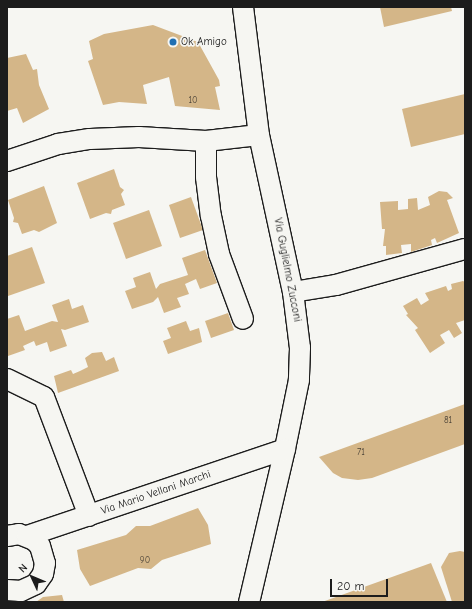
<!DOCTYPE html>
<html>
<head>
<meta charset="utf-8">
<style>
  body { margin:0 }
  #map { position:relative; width:472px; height:609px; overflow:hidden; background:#f6f6f2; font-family:"Comic Neue",sans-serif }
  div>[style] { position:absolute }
  .building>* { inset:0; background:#d4b688 }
  .roads { filter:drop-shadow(1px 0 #1c1c1c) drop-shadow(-1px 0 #1c1c1c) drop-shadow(0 1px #1c1c1c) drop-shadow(0 -1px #1c1c1c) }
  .minor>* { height:20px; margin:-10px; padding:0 10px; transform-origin:10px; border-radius:10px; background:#f6f6f2 }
  .dots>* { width:11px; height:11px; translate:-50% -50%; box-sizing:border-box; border:2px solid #f6f6f2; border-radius:50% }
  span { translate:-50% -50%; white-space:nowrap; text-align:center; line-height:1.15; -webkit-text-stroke:3.5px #f6f6f2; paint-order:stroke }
  .number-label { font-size:9px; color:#4a4237 }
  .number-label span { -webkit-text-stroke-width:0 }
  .poi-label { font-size:11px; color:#1c1c1c }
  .left { translate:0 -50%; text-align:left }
  .street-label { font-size:11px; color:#1c1c1c }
  .frame { position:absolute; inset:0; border:8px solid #1c1c1c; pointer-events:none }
  .north { position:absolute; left:12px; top:557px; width:40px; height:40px; -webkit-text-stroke:3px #f6f6f2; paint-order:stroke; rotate:314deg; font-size:11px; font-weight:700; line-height:16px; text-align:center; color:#1c1c1c }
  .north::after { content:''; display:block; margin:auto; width:14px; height:18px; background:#1c1c1c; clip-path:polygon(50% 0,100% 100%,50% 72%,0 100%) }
  .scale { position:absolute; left:330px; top:579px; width:58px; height:18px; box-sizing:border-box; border:2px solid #1c1c1c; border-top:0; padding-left:5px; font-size:12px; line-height:14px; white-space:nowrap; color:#1c1c1c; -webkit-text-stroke:3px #f6f6f2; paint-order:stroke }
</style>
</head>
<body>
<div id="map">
  <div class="building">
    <i style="clip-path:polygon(380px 7px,451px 7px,452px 11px,384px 27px)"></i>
    <i style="clip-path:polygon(153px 25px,198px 42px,219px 80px,220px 86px,215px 87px,220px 110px,175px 106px,169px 77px,143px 85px,147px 104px,119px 102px,103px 105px,88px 61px,93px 59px,89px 41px,104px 34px)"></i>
    <i style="clip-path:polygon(26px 54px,33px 70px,37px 69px,39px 85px,49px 109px,23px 123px,17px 108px,7px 111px,7px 58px)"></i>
    <i style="clip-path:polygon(465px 94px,465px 134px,411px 147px,402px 109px)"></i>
    <i style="clip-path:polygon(114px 169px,120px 187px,124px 190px,121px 194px,125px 205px,112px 210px,111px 214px,106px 213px,90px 219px,77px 183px)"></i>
    <i style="clip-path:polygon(44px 186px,57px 223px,39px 232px,34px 230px,22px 234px,18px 223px,13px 222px,14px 218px,8px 200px)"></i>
    <i style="clip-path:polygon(439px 191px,447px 192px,453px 198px,447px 200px,459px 233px,437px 243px,435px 238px,431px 240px,432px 245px,411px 252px,411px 244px,401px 245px,402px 253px,386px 255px,386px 246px,383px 246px,385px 229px,382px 229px,380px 202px,398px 201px,398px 210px,408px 209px,408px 199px,417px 198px,418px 210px,430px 205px,428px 197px)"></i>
    <i style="clip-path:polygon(191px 197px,203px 230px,180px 238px,169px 205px)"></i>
    <i style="clip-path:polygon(149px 210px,162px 246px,126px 259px,113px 223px)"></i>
    <i style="clip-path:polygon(32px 247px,45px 283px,8px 296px,7px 256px)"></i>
    <i style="clip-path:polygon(205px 250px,217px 283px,200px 289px,196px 279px,185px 284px,189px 294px,177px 298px,181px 307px,164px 313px,158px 297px,153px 302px,132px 309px,125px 291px,136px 287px,133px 278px,150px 272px,156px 289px,160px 284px,188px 275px,182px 258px)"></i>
    <i style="clip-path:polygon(463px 281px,465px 282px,465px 320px,456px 323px,462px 333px,454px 338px,449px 330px,440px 335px,445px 343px,430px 353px,415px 330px,418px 328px,406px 315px,408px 314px,403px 306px,417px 298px,421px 305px,429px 300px,425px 293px,446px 286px,448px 291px,452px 289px,451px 284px)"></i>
    <i style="clip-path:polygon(69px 299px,72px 309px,83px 305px,89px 322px,65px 330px,61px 329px,67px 346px,50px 352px,47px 342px,36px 346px,34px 341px,23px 346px,25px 350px,8px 356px,7px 319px,19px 315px,25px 331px,52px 321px,58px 322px,52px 305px)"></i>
    <i style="clip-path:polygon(228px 313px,234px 330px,211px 338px,205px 321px)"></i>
    <i style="clip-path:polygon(186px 321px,190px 331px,199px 328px,202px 342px,168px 354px,163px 341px,171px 338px,167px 328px)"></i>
    <i style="clip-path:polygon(102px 352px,106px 361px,114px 357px,119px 371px,58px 393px,54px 376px,71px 370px,73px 374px,80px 371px,88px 367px,85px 358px,92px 353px)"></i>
    <i style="clip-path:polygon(465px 404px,465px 444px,372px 478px,358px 480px,342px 478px,333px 473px,319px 457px)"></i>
    <i style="clip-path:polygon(198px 508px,208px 525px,211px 544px,162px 560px,151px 569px,138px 568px,90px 586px,80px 569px,77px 550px,126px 535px,136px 526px,150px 526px)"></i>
    <i style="clip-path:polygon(460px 551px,465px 552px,465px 602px,452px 602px,441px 567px,449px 553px)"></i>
    <i style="clip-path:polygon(431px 563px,447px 602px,322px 602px)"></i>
    <i style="clip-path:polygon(62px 595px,64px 602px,36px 602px,43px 597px)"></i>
  </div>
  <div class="roads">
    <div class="minor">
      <i style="left:243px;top:7px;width:129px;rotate:82.9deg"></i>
      <i style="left:259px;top:135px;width:161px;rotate:77.8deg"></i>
      <i style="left:293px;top:292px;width:56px;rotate:82.9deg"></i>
      <i style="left:300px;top:348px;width:32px;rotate:92deg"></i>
      <i style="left:299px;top:380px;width:70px;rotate:101.5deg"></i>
      <i style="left:285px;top:449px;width:157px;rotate:103.2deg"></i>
      <i style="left:206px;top:141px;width:36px;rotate:90deg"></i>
      <i style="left:206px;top:177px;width:39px;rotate:83deg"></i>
      <i style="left:211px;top:216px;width:39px;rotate:78deg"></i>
      <i style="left:219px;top:254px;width:69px;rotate:69.7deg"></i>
      <i style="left:7px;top:161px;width:54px;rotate:-18.4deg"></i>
      <i style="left:58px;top:144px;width:32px;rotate:-9deg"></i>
      <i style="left:90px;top:139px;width:49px;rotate:-2.3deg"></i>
      <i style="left:139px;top:137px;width:67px;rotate:3.4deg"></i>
      <i style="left:206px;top:141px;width:53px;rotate:-6.5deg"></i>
      <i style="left:293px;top:292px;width:44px;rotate:-9.2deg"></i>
      <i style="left:336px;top:285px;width:134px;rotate:-15.6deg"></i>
      <i style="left:7px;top:379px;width:41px;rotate:25.9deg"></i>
      <i style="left:44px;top:397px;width:127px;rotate:69.3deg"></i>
      <i style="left:7px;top:536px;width:12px;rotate:-9deg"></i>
      <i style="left:19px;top:534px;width:16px;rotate:22deg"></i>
      <i style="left:34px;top:540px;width:8px;rotate:45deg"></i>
      <i style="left:40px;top:546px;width:18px;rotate:74deg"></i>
      <i style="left:45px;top:563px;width:11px;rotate:100deg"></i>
      <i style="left:43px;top:574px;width:12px;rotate:125deg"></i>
      <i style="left:36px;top:584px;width:17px;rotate:155deg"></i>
      <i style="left:21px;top:591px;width:14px;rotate:-176deg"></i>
      <i style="left:27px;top:536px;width:272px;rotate:-18.6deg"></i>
    </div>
  </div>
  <div class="dots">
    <i style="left:173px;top:42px;background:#1f6fb2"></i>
  </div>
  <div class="number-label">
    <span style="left:193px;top:100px">10</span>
    <span style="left:448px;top:420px">81</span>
    <span style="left:361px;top:452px">71</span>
    <span style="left:145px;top:560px">90</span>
  </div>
  <div class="poi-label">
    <span class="left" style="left:181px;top:42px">Ok Amigo</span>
  </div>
  <div class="street-label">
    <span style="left:287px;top:270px;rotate:79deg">Via Guglielmo Zucconi</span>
    <span style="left:156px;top:493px;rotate:-19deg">Via Mario Vellani Marchi</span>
  </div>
  <div class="frame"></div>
  <div class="north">N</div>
  <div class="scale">20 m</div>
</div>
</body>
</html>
